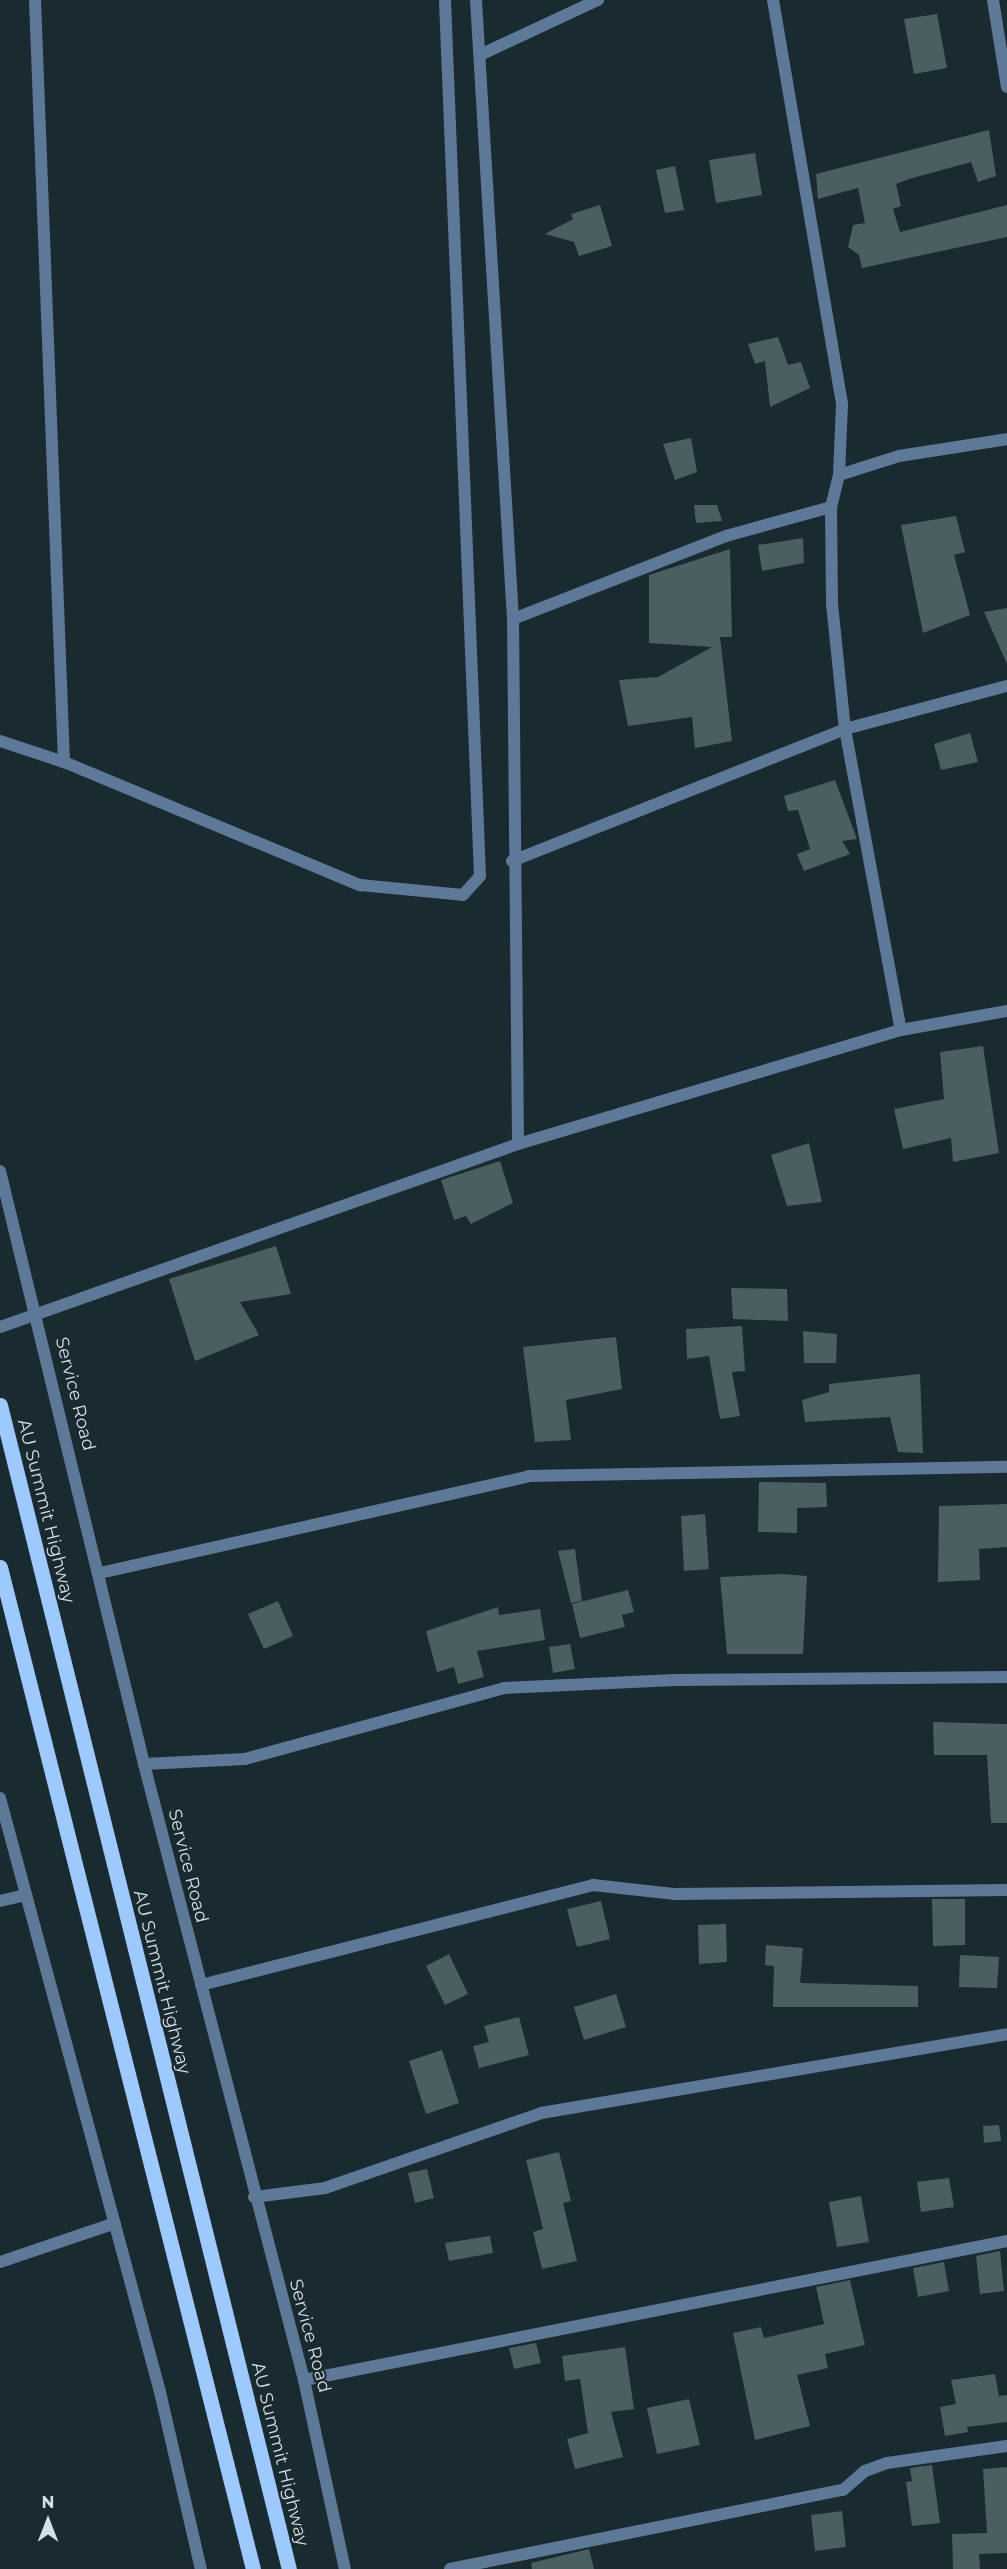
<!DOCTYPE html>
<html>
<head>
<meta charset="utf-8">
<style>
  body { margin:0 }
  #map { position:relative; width:1007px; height:2569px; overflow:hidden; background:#192a31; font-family:Montserrat,sans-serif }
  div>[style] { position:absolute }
  .building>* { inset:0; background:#4a5f5f }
  .minor>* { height:12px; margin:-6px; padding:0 6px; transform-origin:6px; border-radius:6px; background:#5e7897 }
  .primary>* { height:15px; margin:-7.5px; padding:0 7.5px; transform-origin:7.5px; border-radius:7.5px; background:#9dc9fc }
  span { translate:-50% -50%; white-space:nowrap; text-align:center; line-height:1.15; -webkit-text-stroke:4.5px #192a31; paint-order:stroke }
  .street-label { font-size:18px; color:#d4dee3 }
  .north { position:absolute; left:18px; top:2491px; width:60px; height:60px; -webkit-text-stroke:4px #192a31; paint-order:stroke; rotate:0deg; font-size:16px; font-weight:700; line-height:24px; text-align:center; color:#d4dee3 }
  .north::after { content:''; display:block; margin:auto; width:21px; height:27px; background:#d4dee3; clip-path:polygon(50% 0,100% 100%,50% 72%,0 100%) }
</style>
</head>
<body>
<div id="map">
  <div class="building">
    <i style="clip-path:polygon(937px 14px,947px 68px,914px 74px,904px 19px)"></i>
    <i style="clip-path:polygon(989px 130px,996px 176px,978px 182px,971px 162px,909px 179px,896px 184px,901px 206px,893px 209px,900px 232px,1007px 205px,1007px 237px,862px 268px,859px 255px,848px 247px,853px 225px,865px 223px,858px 188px,818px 199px,816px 174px)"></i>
    <i style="clip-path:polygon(755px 153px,762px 195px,716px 203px,709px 160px)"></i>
    <i style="clip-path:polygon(675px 166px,684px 210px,665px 213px,656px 170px)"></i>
    <i style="clip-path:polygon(600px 205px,612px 246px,579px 256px,574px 242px,545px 234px,573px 219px,571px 214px)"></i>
    <i style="clip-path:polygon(778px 337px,788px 365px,801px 362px,810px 388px,770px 407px,765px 361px,755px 364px,748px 344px)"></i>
    <i style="clip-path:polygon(691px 438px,697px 472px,675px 480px,663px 444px)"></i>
    <i style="clip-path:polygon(694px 505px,717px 505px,722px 521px,696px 523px)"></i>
    <i style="clip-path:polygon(956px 516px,965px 552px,954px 555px,970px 615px,923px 633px,901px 525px)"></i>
    <i style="clip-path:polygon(803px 538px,804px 563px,762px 571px,758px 545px)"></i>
    <i style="clip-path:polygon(730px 549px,732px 637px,720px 637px,732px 741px,695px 748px,692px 717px,628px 726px,619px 680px,658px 677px,712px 647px,649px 643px,649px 575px)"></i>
    <i style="clip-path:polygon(1007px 608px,1007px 664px,984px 612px)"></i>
    <i style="clip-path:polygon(970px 733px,978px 762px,941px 770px,934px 744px)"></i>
    <i style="clip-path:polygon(835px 780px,857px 839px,842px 841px,850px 854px,804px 871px,797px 854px,810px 849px,798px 810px,788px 811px,784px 796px)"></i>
    <i style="clip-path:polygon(983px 1046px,999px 1153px,953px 1162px,951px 1138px,903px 1149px,894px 1109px,944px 1099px,940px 1052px)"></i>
    <i style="clip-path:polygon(809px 1143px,822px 1202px,787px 1206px,771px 1155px)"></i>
    <i style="clip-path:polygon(500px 1161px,513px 1203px,471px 1224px,466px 1216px,454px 1220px,441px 1180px)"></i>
    <i style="clip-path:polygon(276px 1246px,291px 1294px,240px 1302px,259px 1335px,195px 1361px,169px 1279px)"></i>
    <i style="clip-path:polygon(731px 1288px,787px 1289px,788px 1321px,733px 1319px)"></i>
    <i style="clip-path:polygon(742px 1326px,745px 1371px,732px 1372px,740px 1416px,720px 1419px,709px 1356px,687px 1359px,686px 1329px)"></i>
    <i style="clip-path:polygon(803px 1331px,837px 1334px,836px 1363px,804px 1363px)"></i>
    <i style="clip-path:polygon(616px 1337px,622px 1389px,566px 1400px,571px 1440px,535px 1442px,523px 1347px)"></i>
    <i style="clip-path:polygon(920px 1374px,923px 1453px,898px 1452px,890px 1417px,805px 1422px,802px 1400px,829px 1392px,829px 1384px)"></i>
    <i style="clip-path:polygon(759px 1482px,826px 1483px,827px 1507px,797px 1508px,797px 1533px,758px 1532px)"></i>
    <i style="clip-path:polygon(1007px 1504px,1007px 1547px,979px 1549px,980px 1580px,938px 1582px,939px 1506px)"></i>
    <i style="clip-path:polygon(705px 1514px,709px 1569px,684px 1571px,681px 1516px)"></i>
    <i style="clip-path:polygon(575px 1549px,582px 1601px,571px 1603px,558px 1551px)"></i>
    <i style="clip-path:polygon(782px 1574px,807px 1576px,803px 1654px,727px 1654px,720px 1577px)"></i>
    <i style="clip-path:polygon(628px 1590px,634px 1612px,622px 1615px,625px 1627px,580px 1638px,572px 1604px)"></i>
    <i style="clip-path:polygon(278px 1601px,293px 1636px,264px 1649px,248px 1614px)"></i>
    <i style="clip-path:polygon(498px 1607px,499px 1615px,540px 1609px,545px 1640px,477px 1651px,484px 1677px,458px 1684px,454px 1667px,437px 1672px,426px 1631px)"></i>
    <i style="clip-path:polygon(570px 1644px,575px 1669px,553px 1673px,549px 1647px)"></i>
    <i style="clip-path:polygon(933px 1722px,1007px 1724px,1007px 1823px,991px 1823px,987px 1755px,934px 1755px)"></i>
    <i style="clip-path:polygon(932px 1899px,965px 1899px,965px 1945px,933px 1946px)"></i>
    <i style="clip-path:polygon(601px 1901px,610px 1939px,577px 1947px,567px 1909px)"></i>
    <i style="clip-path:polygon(726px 1924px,727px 1962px,699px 1964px,698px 1925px)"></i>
    <i style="clip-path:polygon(766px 1945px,803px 1948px,800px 1983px,918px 1986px,918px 2007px,773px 2007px,774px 1966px,765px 1965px)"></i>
    <i style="clip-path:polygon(449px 1954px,468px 1994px,445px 2005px,426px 1966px)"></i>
    <i style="clip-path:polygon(960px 1955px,999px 1957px,997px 1988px,959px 1987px)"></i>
    <i style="clip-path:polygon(616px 1994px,626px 2027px,584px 2040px,574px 2007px)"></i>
    <i style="clip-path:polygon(519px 2017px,529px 2055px,479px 2068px,473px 2046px,489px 2042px,484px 2026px)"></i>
    <i style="clip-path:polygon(442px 2050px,459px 2103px,426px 2114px,409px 2061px)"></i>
    <i style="clip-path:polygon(999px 2125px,1001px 2141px,984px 2143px,983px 2126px)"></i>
    <i style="clip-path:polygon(559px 2152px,571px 2201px,563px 2203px,577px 2261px,542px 2269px,533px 2232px,543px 2229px,526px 2160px)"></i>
    <i style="clip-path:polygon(427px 2169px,434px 2198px,415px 2203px,408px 2173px)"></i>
    <i style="clip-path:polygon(949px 2178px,954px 2207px,921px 2212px,917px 2182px)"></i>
    <i style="clip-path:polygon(861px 2196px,869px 2242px,837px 2247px,829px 2202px)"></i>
    <i style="clip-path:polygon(490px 2236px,493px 2253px,449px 2261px,445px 2243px)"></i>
    <i style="clip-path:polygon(1000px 2251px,1004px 2291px,980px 2294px,976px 2256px)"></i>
    <i style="clip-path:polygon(944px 2262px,949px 2291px,918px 2297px,913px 2268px)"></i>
    <i style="clip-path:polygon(850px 2280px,865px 2345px,825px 2354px,828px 2368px,797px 2375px,810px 2426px,755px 2440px,733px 2333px,761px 2327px,764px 2338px,824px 2324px,816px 2287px)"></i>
    <i style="clip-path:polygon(536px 2343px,541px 2363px,514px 2369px,509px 2348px)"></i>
    <i style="clip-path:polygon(625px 2347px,634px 2409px,611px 2412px,623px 2457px,575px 2469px,567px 2439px,588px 2433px,580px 2379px,565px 2381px,562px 2356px)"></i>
    <i style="clip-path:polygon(995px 2374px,999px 2396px,1007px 2395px,1007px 2422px,967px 2427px,968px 2432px,945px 2436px,940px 2407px,956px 2404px,951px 2380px)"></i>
    <i style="clip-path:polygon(689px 2399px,700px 2445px,657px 2454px,647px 2408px)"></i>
    <i style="clip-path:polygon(932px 2465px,940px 2523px,912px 2526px,906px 2482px,912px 2481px,910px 2468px)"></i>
    <i style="clip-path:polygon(1007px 2467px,1007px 2553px,979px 2554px,980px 2569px,953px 2569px,952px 2534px,987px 2533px,983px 2469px)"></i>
    <i style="clip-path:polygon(842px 2511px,846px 2547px,815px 2551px,811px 2515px)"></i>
    <i style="clip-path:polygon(589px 2549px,594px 2569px,532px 2569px,531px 2563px)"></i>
  </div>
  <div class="minor">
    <i style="left:35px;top:0;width:763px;rotate:87.82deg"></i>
    <i style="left:64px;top:762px;width:321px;rotate:22.6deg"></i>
    <i style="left:360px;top:885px;width:103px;rotate:5.5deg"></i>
    <i style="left:463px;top:895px;width:25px;rotate:-48deg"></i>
    <i style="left:480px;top:876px;width:877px;rotate:-92.29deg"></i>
    <i style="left:476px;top:0;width:620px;rotate:86.58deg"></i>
    <i style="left:513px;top:619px;width:525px;rotate:89.45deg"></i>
    <i style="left:773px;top:0;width:411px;rotate:80.3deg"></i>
    <i style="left:842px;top:405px;width:70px;rotate:92.5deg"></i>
    <i style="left:839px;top:475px;width:33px;rotate:104deg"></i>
    <i style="left:831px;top:507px;width:97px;rotate:89.4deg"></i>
    <i style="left:832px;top:604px;width:126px;rotate:84.1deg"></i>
    <i style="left:845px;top:729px;width:306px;rotate:79.5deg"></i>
    <i style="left:993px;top:0;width:88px;rotate:80.9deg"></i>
    <i style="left:482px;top:54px;width:128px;rotate:-25deg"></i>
    <i style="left:839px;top:475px;width:63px;rotate:-17.6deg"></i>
    <i style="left:899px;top:456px;width:109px;rotate:-8.9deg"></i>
    <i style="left:513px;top:619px;width:229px;rotate:-21.3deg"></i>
    <i style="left:726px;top:536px;width:109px;rotate:-15.4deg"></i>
    <i style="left:0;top:741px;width:67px;rotate:18.2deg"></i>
    <i style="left:512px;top:861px;width:358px;rotate:-21.6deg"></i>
    <i style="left:845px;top:729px;width:168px;rotate:-14.9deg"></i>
    <i style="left:0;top:1171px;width:610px;rotate:76.35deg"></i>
    <i style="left:144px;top:1764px;width:636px;rotate:75.44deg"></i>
    <i style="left:304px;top:2380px;width:193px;rotate:77.8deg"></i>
    <i style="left:0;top:1327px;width:549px;rotate:-19.46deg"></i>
    <i style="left:518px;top:1144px;width:400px;rotate:-16.6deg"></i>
    <i style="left:901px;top:1030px;width:108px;rotate:-10.2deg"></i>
    <i style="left:100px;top:1573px;width:440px;rotate:-12.7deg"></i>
    <i style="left:529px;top:1476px;width:478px;rotate:-1.1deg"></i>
    <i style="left:144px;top:1764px;width:101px;rotate:-2.8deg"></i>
    <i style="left:245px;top:1759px;width:269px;rotate:-15.3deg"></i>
    <i style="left:504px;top:1688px;width:171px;rotate:-2.7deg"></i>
    <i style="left:675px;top:1680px;width:332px;rotate:-0.5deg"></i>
    <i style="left:0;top:1798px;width:615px;rotate:74.92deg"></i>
    <i style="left:160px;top:2392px;width:182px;rotate:77deg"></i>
    <i style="left:0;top:1901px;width:27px;rotate:-13deg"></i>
    <i style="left:201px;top:1985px;width:405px;rotate:-14.3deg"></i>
    <i style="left:593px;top:1885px;width:81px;rotate:6.3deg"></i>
    <i style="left:674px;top:1894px;width:333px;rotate:-0.7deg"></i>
    <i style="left:254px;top:2197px;width:72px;rotate:-7.2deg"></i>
    <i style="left:325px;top:2188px;width:229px;rotate:-19.1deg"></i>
    <i style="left:541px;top:2113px;width:473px;rotate:-9.6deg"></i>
    <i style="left:0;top:2262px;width:121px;rotate:-18.7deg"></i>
    <i style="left:304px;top:2380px;width:717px;rotate:-11.18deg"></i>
    <i style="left:450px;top:2569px;width:401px;rotate:-11.4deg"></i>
    <i style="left:843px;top:2490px;width:29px;rotate:-41deg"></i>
    <i style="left:865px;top:2471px;width:23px;rotate:-20deg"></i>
    <i style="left:887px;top:2463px;width:121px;rotate:-8.1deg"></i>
  </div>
  <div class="primary">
    <i style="left:0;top:1405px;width:1199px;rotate:76.06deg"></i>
    <i style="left:0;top:1567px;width:1033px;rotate:75.83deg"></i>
  </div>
  <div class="street-label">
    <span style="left:75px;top:1394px;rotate:76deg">Service Road</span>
    <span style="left:46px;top:1511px;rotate:76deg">AU Summit Highway</span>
    <span style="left:188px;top:1866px;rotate:76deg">Service Road</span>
    <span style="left:162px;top:1982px;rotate:76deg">AU Summit Highway</span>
    <span style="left:310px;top:2336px;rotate:75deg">Service Road</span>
    <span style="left:280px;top:2454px;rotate:76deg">AU Summit Highway</span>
  </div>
  <div class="north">N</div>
</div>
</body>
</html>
